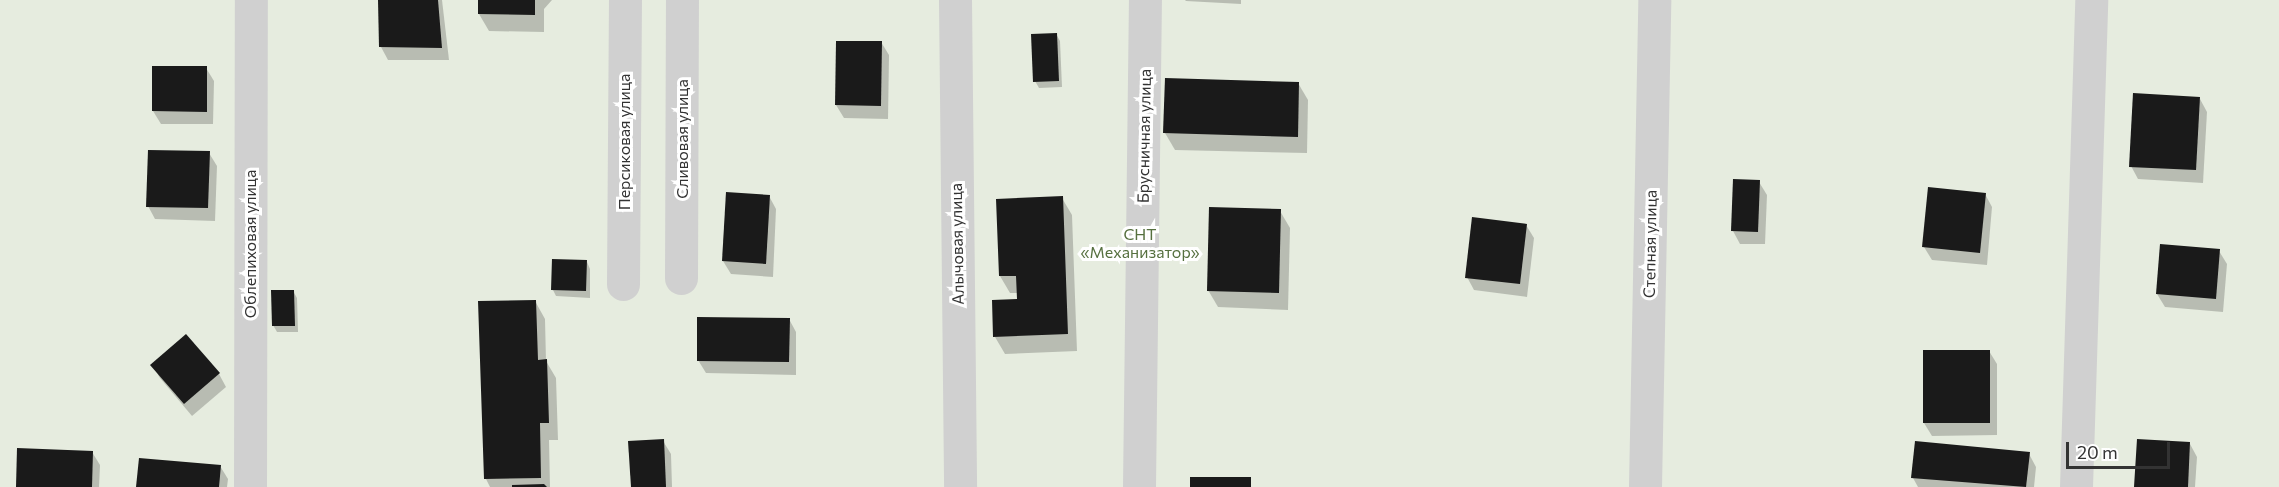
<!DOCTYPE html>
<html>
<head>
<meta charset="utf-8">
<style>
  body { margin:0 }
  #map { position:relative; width:2279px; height:487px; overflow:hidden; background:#fff; font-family:Commissioner,sans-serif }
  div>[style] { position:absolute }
  .green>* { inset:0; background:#e6ecdf }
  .shadow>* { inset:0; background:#0003 }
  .building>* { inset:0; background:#1a1a1a }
  .street>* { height:33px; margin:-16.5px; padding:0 16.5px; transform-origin:16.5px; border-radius:16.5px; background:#d0d0d0 }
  span { translate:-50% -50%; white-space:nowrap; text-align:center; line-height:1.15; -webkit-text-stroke:6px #fff; paint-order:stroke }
  .street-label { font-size:16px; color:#333 }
  .park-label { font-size:16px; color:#56703f }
  .scale { position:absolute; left:2066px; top:442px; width:104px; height:27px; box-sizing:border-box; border:3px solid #333; border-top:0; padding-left:8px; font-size:18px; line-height:21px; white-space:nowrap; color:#333; -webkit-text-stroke:4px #fff; paint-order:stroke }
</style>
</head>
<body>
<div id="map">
  <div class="green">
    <i style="clip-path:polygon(0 0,2279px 0,2279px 487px,0 487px)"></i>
  </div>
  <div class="shadow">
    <i style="clip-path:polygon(379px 0,442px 0,449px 60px,388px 60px,381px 47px)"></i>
    <i style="clip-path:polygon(479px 0,552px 0,544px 9px,544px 32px,489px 31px,479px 14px)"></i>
    <i style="clip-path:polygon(1185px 0,1241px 0,1241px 4px,1186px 1px)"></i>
    <i style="clip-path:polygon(1056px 34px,1060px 41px,1062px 87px,1039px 88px,1035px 81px)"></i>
    <i style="clip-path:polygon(881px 42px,889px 55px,888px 119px,844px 118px,836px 105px)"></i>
    <i style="clip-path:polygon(206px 68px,214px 81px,213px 124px,161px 124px,153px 111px)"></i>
    <i style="clip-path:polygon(1298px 83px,1308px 100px,1307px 153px,1175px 150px,1165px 133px)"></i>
    <i style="clip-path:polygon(2200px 99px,2207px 112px,2203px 183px,2138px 179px,2131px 166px)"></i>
    <i style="clip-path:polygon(209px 153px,217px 166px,215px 221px,155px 219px,148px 206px)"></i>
    <i style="clip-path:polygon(1759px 182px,1767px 195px,1765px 244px,1740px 244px,1733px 231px)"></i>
    <i style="clip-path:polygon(727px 194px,769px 196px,776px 209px,773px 277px,731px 274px,723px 261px)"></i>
    <i style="clip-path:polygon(1985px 194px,1992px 207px,1987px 265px,1932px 260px,1924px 247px)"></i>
    <i style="clip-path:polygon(1062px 198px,1072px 215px,1077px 351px,1005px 354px,995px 337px,1018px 301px,1018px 293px,1010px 293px,1000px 276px)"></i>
    <i style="clip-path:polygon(1280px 211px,1290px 228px,1288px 310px,1218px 307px,1208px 290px)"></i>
    <i style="clip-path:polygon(1526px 225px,1534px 238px,1527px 297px,1474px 290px,1467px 277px)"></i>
    <i style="clip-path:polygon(2219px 251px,2227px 264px,2223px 312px,2165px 307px,2157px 294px)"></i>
    <i style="clip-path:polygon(587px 262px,590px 269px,590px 298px,556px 296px,553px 290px)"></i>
    <i style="clip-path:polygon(293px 291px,297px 298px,298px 332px,277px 332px,273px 325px)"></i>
    <i style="clip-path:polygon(535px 301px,545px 319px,546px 361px,556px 378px,558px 440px,549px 440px,550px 487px,490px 487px,486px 479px)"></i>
    <i style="clip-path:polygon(789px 319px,796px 332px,796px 375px,706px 373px,698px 360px)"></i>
    <i style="clip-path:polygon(1989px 351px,1997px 364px,1997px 435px,1932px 436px,1924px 423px)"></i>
    <i style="clip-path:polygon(152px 365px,219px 374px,226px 387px,192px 416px,160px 378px)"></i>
    <i style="clip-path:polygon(663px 441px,671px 454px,672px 487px,632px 487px)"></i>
    <i style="clip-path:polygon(2190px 444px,2197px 457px,2195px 487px,2136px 487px)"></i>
    <i style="clip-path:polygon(92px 452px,100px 465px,99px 487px,18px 487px)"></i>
    <i style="clip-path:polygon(2029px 454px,2036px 467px,2034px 487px,1918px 487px,1913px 478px)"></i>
    <i style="clip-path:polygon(220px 466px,228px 479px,227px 487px,138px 487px)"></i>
  </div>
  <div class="building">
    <i style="clip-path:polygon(378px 0,438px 0,442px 48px,379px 47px)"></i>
    <i style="clip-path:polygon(478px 0,535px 0,535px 15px,478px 14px)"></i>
    <i style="clip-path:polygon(1057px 33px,1059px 81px,1033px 82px,1031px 34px)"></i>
    <i style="clip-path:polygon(836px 41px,882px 41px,881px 106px,835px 105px)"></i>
    <i style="clip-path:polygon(152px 66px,207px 66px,207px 112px,152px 111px)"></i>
    <i style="clip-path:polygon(1165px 78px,1299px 82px,1298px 137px,1163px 133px)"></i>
    <i style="clip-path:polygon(2133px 93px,2200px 97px,2196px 170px,2129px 167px)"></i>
    <i style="clip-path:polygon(148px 150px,210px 151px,208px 208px,146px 207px)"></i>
    <i style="clip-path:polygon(1733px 179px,1760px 180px,1758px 232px,1731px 231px)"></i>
    <i style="clip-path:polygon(1928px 187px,1986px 193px,1980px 253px,1922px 247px)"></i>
    <i style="clip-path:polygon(726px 192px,770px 195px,766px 264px,722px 261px)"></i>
    <i style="clip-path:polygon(1063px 196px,1068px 334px,993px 337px,992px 300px,1017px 299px,1016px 276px,999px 276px,996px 199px)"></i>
    <i style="clip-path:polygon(1209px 207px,1281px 209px,1279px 293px,1207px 291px)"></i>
    <i style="clip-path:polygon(1472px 217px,1527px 224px,1520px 284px,1465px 278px)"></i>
    <i style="clip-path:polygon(2160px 244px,2220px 249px,2216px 299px,2156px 294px)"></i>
    <i style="clip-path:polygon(552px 259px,587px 260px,586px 291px,551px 290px)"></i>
    <i style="clip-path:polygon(271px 290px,294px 290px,295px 326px,272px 326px)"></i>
    <i style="clip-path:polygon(536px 300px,538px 360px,547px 359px,549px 423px,540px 423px,541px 478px,484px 479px,478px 301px)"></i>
    <i style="clip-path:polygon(697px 317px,790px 318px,789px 362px,697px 361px)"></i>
    <i style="clip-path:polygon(186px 334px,220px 373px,184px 404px,150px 365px)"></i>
    <i style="clip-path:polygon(1923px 350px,1990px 350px,1990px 423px,1923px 423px)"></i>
    <i style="clip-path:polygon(664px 439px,666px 487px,631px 487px,628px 441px)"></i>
    <i style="clip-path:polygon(2137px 439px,2190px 442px,2188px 487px,2134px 487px)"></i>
    <i style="clip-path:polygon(1915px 441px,2030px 452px,2026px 487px,1911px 478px)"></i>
    <i style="clip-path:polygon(17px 448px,93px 451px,92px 487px,16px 487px)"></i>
    <i style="clip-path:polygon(139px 458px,221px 465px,219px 487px,136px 487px)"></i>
    <i style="clip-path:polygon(1190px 477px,1251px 477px,1251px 487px,1190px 487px)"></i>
    <i style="clip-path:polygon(544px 484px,547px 487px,512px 487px,512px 485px)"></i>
  </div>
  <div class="street">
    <i style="left:955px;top:0;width:487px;rotate:89.4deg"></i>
    <i style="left:681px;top:278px;width:278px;rotate:-89.8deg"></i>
    <i style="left:623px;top:284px;width:284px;rotate:-89.6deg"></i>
    <i style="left:250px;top:487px;width:487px;rotate:-89.9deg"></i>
    <i style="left:1139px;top:487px;width:487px;rotate:-89.3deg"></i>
    <i style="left:1645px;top:487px;width:487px;rotate:-88.9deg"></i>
    <i style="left:2076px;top:487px;width:487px;rotate:-88.2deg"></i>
  </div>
  <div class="street-label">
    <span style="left:1144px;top:136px;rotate:-89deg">Брусничная улица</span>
    <span style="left:682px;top:139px;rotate:-90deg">Сливовая улица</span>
    <span style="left:624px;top:142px;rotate:-90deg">Персиковая улица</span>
    <span style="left:250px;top:244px;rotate:-90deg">Облепиховая улица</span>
    <span style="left:957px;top:244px;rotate:-91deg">Алычовая улица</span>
    <span style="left:1650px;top:244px;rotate:-89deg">Степная улица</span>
  </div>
  <div class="park-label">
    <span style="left:1140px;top:243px">СНТ<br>«Механизатор»</span>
  </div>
  <div class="scale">20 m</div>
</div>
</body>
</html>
